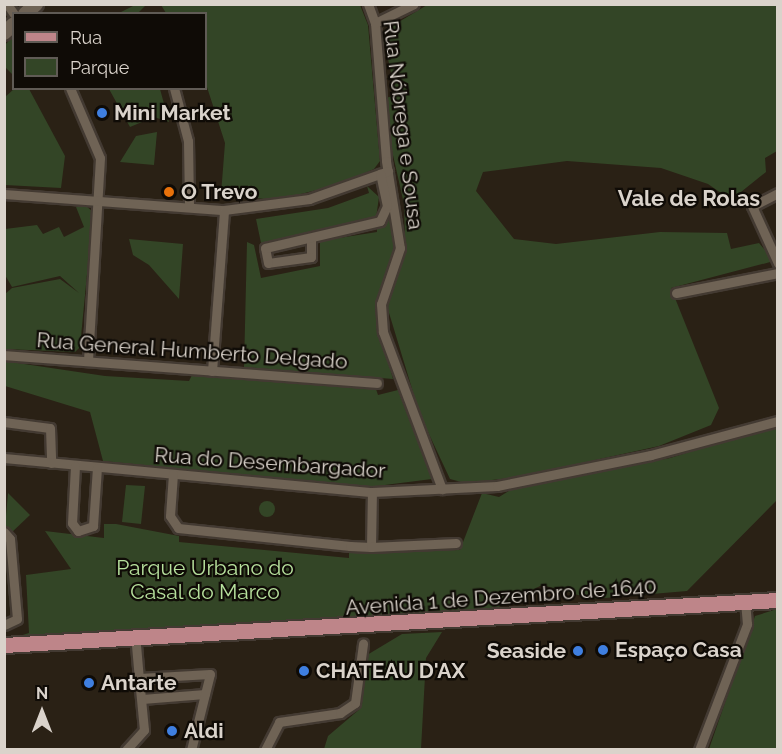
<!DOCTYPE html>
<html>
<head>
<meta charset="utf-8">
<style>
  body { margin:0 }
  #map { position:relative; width:782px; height:754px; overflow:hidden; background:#2a2115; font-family:Raleway,sans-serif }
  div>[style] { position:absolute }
  .green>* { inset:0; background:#334526 }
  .round { border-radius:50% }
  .roads { filter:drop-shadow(2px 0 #433a32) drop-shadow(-2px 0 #433a32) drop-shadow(0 2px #433a32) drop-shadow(0 -2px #433a32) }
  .street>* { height:9px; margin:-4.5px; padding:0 4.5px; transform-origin:4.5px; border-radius:4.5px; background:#6f6355 }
  .secondary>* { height:14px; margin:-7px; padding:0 7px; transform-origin:7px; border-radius:7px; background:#6f6355 }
  .primary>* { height:15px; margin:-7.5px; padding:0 7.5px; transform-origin:7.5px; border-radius:7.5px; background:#be8589 }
  .dots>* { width:16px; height:16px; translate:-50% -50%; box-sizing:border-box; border:3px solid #0f0b06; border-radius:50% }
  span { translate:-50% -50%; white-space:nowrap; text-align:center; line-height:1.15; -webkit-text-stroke:4.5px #0f0b06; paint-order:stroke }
  .poi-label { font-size:21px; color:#dad3cb; font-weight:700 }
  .left { translate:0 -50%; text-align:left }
  .right { translate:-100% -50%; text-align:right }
  .street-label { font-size:21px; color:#dad3cb }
  .park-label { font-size:21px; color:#b7e19d }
  .neighbourhood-label { font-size:22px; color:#dad3cb; font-weight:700 }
  .frame { position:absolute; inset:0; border:6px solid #dad3cb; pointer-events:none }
  .legend { position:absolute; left:12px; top:12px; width:195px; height:78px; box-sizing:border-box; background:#0f0b06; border:2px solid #605b55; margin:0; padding:8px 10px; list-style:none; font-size:18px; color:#dad3cb }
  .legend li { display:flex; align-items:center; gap:12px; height:30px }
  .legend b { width:30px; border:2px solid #605b55 }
  .north { position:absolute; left:12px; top:682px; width:60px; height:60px; -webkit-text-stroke:4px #0f0b06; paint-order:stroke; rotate:0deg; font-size:16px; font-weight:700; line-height:24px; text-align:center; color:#dad3cb }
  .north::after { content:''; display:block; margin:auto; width:21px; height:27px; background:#dad3cb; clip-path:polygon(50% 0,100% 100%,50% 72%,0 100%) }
</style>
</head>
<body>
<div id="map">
  <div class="green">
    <i style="clip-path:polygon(135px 5px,146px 5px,138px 13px,119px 13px)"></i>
    <i style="clip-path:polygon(161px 5px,360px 5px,368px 25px,380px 161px,374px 169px,340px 184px,297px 195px,264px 199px,221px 194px,225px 143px,206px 84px,206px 14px,166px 13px)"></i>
    <i style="clip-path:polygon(427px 5px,777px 5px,777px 151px,765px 158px,766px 172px,731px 200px,708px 184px,661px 168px,567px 161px,483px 172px,476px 191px,514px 239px,556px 244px,660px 232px,727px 233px,731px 249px,759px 243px,774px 261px,671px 288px,719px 408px,711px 425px,659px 446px,518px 477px,465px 483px,450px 479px,420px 415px,386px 303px,405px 241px,404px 204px,388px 133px,386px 98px,396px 95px,382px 32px)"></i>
    <i style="clip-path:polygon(13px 36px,13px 75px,4px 66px,5px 45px)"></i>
    <i style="clip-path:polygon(14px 89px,29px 89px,65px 156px,61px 188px,5px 185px,5px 97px)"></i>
    <i style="clip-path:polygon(109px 89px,160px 89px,169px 122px,154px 117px,130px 127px)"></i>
    <i style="clip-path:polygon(157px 132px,154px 165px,120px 162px,136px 136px)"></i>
    <i style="clip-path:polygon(367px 186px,379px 197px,376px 218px,261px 243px,256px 219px,328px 208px,369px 193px)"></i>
    <i style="clip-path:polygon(84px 204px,93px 212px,80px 347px,75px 352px,5px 349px,5px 294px,12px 288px,60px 279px,79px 293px,60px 276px,12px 287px,5px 275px,5px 229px,37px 225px,43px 234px,59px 227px,64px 237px,84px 227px,76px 207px)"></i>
    <i style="clip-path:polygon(393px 218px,396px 249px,376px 316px,393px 379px,244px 367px,247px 242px,254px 245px,261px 278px,320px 266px,320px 241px,377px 232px,377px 227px)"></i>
    <i style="clip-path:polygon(129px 239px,183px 244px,179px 299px,149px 265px,133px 255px)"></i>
    <i style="clip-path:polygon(4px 361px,105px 376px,189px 381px,192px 375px,376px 389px,378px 395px,398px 390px,432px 479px,369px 487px,103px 461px,90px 412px,5px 386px)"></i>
    <i style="clip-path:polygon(777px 425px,777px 500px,687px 591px,593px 599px,542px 585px,497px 608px,13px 638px,29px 633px,26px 575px,71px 569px,45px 531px,104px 538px,104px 524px,116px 524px,179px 536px,179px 542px,349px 558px,349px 551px,460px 550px,482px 493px,499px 497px,512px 489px,670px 458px)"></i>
    <i style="clip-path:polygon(126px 485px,145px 486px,141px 524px,122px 522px)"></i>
    <i style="clip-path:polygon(8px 493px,30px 515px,10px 534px,5px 527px)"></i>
    <i class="round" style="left:259px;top:501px;width:16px;height:16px"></i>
    <i style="clip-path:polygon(777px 609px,777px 749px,709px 749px,755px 616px)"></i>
    <i style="clip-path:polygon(442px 632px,426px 658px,421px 749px,324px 749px,328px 736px,361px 708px,367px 655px,402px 634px)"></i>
  </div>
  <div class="roads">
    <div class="street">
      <i style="left:7px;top:4px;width:12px;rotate:55deg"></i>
      <i style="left:368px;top:4px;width:20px;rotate:70deg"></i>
      <i style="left:375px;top:23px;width:138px;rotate:85.4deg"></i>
      <i style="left:386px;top:161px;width:88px;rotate:80.9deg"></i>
      <i style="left:400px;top:248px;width:59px;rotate:108.7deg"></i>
      <i style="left:381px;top:304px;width:28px;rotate:86deg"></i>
      <i style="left:383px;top:332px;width:168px;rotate:69.4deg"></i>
      <i style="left:375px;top:23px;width:43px;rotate:-26deg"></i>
      <i style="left:70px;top:88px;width:76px;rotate:66.8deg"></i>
      <i style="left:100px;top:158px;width:203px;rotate:93.4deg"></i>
      <i style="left:174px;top:88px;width:55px;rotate:75.2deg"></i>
      <i style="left:188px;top:141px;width:66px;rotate:89.1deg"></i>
      <i style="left:778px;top:193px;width:29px;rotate:153deg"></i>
      <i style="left:752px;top:206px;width:63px;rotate:65.5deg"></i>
      <i style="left:4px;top:194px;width:221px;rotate:4.2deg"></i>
      <i style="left:224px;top:210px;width:86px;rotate:-7.4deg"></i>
      <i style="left:309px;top:199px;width:84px;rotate:-19.5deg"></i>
      <i style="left:311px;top:238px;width:19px;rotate:90deg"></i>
      <i style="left:311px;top:257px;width:43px;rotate:172.1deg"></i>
      <i style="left:268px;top:263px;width:15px;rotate:-101deg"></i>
      <i style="left:265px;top:248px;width:118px;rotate:-13.2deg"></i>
      <i style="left:380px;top:221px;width:17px;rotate:-65deg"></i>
      <i style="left:387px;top:206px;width:33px;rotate:-102deg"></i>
      <i style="left:676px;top:293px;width:104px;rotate:-11.1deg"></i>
      <i style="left:4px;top:355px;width:374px;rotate:4.3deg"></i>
      <i style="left:212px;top:371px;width:161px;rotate:-85.7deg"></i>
      <i style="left:4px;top:422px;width:46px;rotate:7.4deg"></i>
      <i style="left:50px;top:428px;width:35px;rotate:88deg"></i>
      <i style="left:4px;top:458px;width:370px;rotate:5.3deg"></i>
      <i style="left:372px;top:492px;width:125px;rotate:-2.7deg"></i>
      <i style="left:497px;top:486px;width:157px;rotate:-11.4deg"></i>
      <i style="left:651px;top:455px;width:131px;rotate:-15deg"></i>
      <i style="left:75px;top:466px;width:57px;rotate:93deg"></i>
      <i style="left:72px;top:523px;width:10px;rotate:53deg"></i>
      <i style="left:78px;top:531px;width:16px;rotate:-18deg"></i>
      <i style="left:93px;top:526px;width:58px;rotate:-86.1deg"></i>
      <i style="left:173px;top:474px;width:42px;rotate:94.1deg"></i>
      <i style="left:170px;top:516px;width:14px;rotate:56deg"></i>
      <i style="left:178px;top:528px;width:173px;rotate:6deg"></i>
      <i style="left:350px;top:546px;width:21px;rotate:3deg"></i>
      <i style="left:371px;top:547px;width:55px;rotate:-89deg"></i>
      <i style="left:4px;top:532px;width:9px;rotate:49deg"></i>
      <i style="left:10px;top:539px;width:80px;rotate:85deg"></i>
      <i style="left:17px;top:619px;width:14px;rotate:155deg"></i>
      <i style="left:371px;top:547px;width:85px;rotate:-2.7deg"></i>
      <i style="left:136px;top:645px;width:33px;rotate:85deg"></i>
      <i style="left:142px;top:699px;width:63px;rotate:-4.5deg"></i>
      <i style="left:126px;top:750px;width:27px;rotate:-48deg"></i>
      <i style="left:144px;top:730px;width:52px;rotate:-95.5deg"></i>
      <i style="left:139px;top:678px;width:71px;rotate:-3.2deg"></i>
      <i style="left:210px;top:674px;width:78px;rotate:104deg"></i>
      <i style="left:265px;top:750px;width:31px;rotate:-63deg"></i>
      <i style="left:279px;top:722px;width:62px;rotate:-8.4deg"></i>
      <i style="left:340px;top:713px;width:18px;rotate:-34deg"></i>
      <i style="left:355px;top:703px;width:60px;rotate:-82.3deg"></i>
      <i style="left:699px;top:750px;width:135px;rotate:-69.1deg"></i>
      <i style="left:747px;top:624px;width:22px;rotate:-95deg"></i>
    </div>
    <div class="secondary">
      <i style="left:25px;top:14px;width:15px;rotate:-42deg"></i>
      <i style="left:4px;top:33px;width:13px;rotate:-42deg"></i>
    </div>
    <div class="primary">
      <i style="left:4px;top:645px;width:775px;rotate:-3.33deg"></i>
    </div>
  </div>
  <div class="dots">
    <i style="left:102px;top:113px;background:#3f7fe0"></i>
    <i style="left:169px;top:192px;background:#e8710a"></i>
    <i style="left:603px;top:650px;background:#3f7fe0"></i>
    <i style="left:578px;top:651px;background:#3f7fe0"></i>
    <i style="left:304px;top:671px;background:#3f7fe0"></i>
    <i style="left:89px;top:683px;background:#3f7fe0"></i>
    <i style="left:172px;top:731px;background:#3f7fe0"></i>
  </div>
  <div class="poi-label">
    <span class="left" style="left:114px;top:113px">Mini Market</span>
    <span class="left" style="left:181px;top:192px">O Trevo</span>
    <span class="left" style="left:615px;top:650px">Espaço Casa</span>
    <span class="right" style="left:566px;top:651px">Seaside</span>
    <span class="left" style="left:316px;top:671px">CHATEAU D'AX</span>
    <span class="left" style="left:101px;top:683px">Antarte</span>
    <span class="left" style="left:184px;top:731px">Aldi</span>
  </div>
  <div class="street-label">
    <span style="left:403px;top:125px;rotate:83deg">Rua Nóbrega e Sousa</span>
    <span style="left:192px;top:351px;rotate:4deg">Rua General Humberto Delgado</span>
    <span style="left:270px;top:463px;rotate:4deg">Rua do Desembargador</span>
    <span style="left:501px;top:597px;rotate:-4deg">Avenida 1 de Dezembro de 1640</span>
  </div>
  <div class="park-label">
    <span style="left:205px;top:580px">Parque Urbano do<br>Casal do Marco</span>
  </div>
  <div class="neighbourhood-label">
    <span style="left:689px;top:199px">Vale de Rolas</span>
  </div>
  <div class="frame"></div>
  <ul class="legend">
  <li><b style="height:8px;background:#be8589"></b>Rua</li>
  <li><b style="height:16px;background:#334526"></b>Parque</li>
  </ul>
  <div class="north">N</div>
</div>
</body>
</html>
